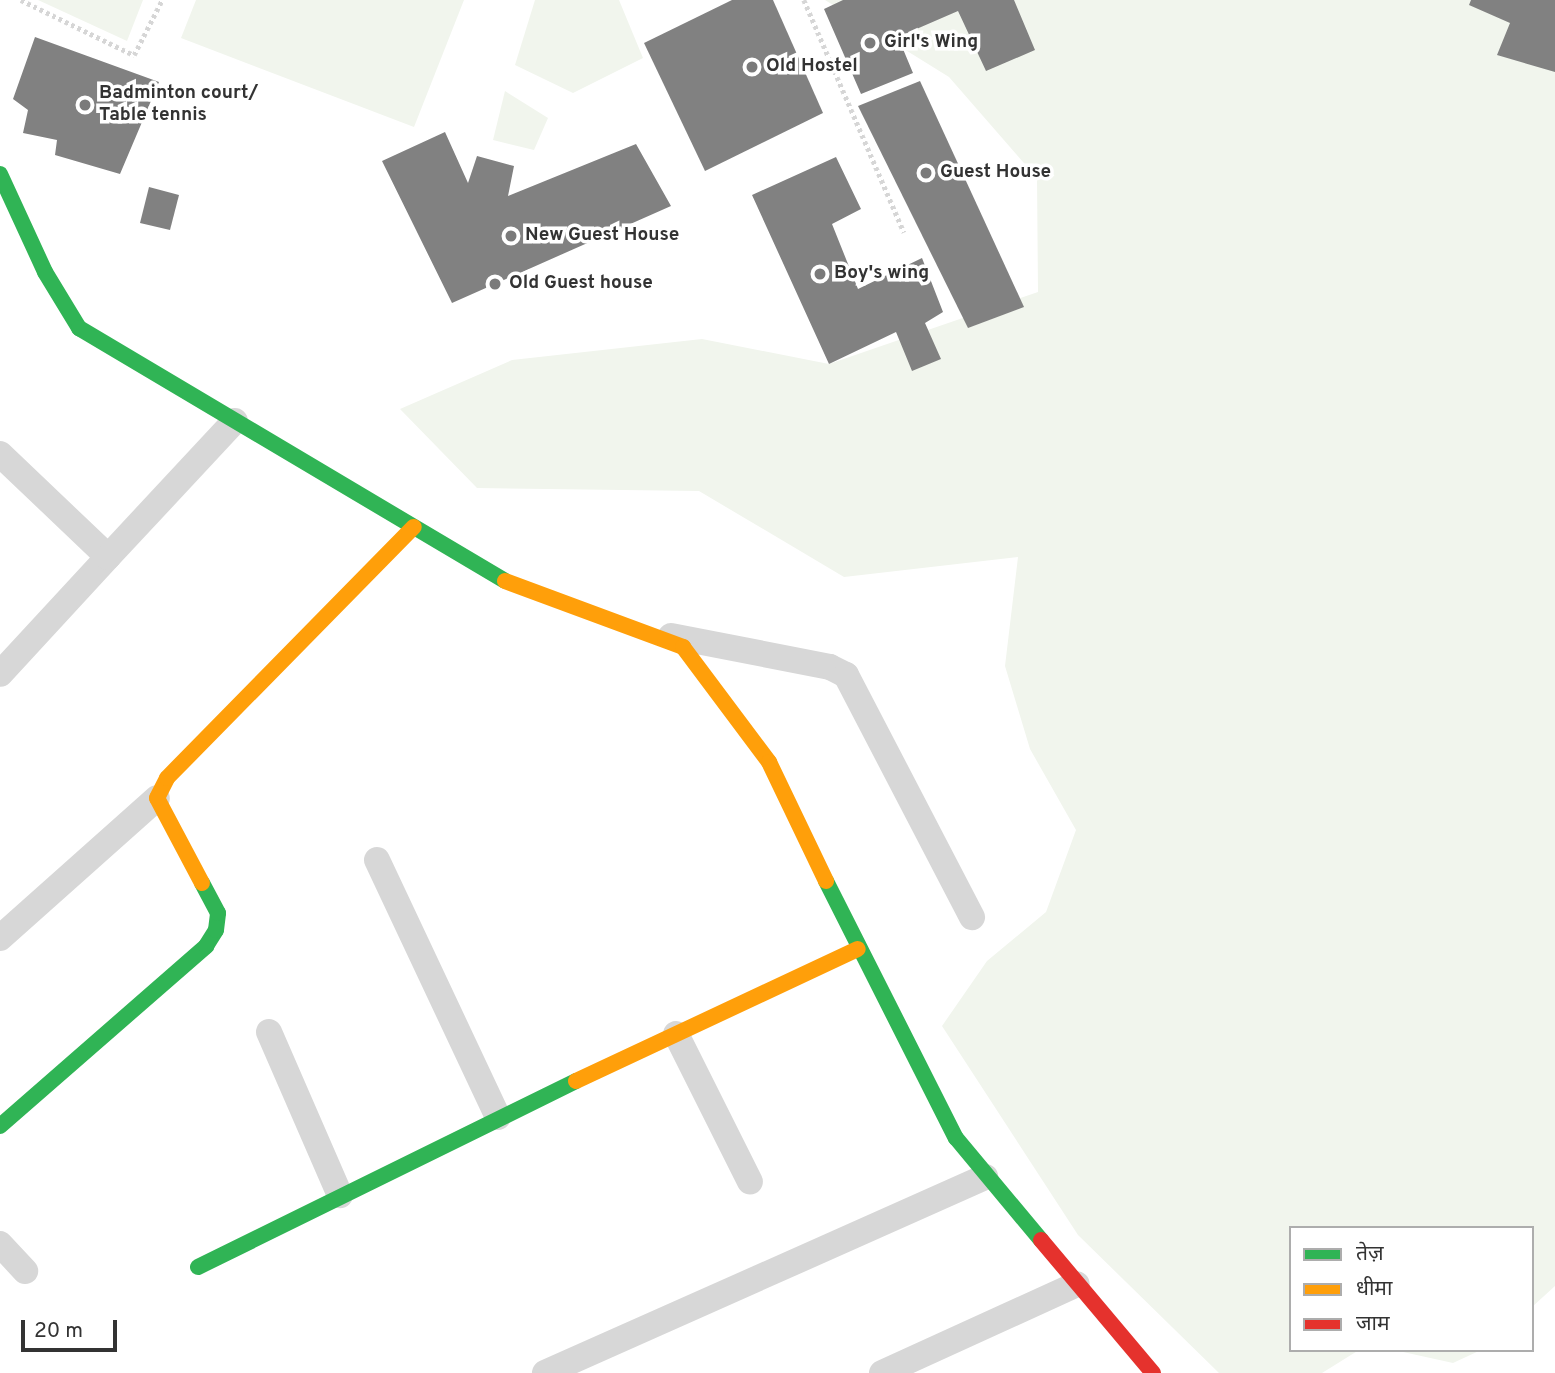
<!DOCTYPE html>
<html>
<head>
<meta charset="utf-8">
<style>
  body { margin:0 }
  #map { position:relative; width:1555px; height:1373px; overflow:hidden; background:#fff; font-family:Overpass,"Noto Sans Devanagari",sans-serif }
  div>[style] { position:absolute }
  .green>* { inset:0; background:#f1f5ed }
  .building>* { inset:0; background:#818181 }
  .path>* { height:4.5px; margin-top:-2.25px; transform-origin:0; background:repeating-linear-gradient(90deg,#d6d6d6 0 3.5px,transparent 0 7px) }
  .street>* { height:26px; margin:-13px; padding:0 13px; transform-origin:13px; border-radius:13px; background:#d7d7d7 }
  .fast>* { height:16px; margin:-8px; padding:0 8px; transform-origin:8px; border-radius:8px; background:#30b455 }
  .slow>* { height:16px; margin:-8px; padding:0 8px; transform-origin:8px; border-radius:8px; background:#ff9f0a }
  .jam>* { height:16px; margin:-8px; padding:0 8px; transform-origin:8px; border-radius:8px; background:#e5322d }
  .dots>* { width:19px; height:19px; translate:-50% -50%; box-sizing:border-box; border:4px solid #fff; border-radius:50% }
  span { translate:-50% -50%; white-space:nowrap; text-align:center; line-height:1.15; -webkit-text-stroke:7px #fff; paint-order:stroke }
  .poi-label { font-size:19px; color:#333; font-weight:700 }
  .left { translate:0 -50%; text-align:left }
  .legend { position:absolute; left:1289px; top:1226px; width:245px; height:126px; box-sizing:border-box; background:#fff; border:2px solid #adadad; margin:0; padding:9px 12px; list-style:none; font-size:21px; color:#333 }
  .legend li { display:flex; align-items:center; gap:14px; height:35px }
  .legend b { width:35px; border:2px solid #adadad }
  .scale { position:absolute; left:21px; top:1320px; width:96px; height:32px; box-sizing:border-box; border:4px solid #333; border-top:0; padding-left:9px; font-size:21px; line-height:24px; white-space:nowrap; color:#333; -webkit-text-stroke:5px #fff; paint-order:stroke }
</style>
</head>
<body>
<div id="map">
  <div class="green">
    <i style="clip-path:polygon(38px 0,143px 0,127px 41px)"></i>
    <i style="clip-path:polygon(196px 0,464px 0,414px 127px,181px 38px)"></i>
    <i style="clip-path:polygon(535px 0,619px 0,643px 58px,573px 93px,515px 65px)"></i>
    <i style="clip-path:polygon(825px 0,1555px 0,1555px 1286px,1532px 1307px,1532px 1228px,1291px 1228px,1291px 1350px,1359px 1350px,1322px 1373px,1219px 1373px,1078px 1235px,942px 1026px,987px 961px,1046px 912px,1076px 830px,1030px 749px,1005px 666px,1018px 557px,844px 577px,699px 491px,477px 488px,400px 409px,512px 360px,702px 339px,829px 364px,1038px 292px,1037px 178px,949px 77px)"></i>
    <i style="clip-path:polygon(505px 91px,548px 118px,534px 150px,493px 140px)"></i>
    <i style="clip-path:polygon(1394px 1350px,1481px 1350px,1453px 1363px)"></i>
  </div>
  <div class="building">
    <i style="clip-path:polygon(732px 0,773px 0,823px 113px,705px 171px,644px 43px)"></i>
    <i style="clip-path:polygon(843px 0,1014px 0,1035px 50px,986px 71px,958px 11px,898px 37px,913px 73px,861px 94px,824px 9px)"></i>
    <i style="clip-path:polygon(1471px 0,1555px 0,1555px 72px,1497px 55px,1510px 23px,1469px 5px)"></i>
    <i style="clip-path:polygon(35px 37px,159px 82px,120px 174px,55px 155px,57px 140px,23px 133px,28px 110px,13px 99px)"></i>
    <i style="clip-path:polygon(920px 81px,1024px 307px,968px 328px,858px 106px)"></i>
    <i style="clip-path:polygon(445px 132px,468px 183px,477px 156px,514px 166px,508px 196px,636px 144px,671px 206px,452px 303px,382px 161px)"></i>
    <i style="clip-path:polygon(836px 157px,861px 209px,832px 224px,858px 289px,922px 258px,943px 312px,925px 323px,941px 359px,912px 371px,896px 332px,829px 364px,752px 195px)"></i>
    <i style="clip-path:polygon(149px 187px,179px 195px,170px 230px,140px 223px)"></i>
  </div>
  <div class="path">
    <i style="left:21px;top:0;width:126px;rotate:26deg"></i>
    <i style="left:134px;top:55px;width:62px;rotate:-63deg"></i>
    <i style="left:804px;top:0;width:253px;rotate:66.7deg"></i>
  </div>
  <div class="street">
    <i style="left:0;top:454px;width:149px;rotate:43.6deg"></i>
    <i style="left:108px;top:557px;width:159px;rotate:132.7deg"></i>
    <i style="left:108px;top:557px;width:186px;rotate:-47deg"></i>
    <i style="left:671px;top:636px;width:162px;rotate:11deg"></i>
    <i style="left:830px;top:667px;width:18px;rotate:27deg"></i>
    <i style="left:846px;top:675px;width:273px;rotate:62.5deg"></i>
    <i style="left:377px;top:860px;width:284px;rotate:64.8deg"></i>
    <i style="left:0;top:938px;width:210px;rotate:-41.7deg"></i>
    <i style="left:269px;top:1032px;width:178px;rotate:66.5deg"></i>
    <i style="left:676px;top:1034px;width:165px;rotate:63.4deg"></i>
    <i style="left:0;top:1244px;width:37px;rotate:47deg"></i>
    <i style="left:545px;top:1373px;width:482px;rotate:-24deg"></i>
    <i style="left:882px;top:1373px;width:214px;rotate:-24.5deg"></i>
  </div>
  <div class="fast">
    <i style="left:0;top:174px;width:108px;rotate:65.3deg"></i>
    <i style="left:45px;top:272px;width:66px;rotate:58.7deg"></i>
    <i style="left:79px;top:328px;width:495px;rotate:30.7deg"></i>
    <i style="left:826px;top:881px;width:288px;rotate:63.2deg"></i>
    <i style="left:956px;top:1138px;width:133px;rotate:50.2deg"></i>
    <i style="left:0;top:1126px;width:274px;rotate:-41.1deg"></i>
    <i style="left:206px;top:946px;width:19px;rotate:-58deg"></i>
    <i style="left:216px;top:930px;width:17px;rotate:-83deg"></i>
    <i style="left:218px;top:913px;width:34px;rotate:-118deg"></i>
    <i style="left:198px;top:1267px;width:421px;rotate:-26.2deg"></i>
  </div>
  <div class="slow">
    <i style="left:505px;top:581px;width:190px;rotate:20.3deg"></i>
    <i style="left:683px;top:647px;width:144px;rotate:53.2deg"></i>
    <i style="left:769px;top:762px;width:132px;rotate:64.4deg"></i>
    <i style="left:202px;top:883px;width:96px;rotate:-117.9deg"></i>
    <i style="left:157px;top:798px;width:22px;rotate:-63deg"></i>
    <i style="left:167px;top:778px;width:352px;rotate:-45.5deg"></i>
    <i style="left:576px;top:1081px;width:311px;rotate:-25.1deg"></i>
  </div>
  <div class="jam">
    <i style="left:1041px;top:1240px;width:174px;rotate:49.9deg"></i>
  </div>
  <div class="dots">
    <i style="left:870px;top:43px;background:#7a7a7a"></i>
    <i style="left:752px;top:67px;background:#7a7a7a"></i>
    <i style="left:85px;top:105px;background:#7a7a7a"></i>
    <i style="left:926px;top:173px;background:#7a7a7a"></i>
    <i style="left:511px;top:236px;background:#7a7a7a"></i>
    <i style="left:820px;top:274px;background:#7a7a7a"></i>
    <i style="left:495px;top:284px;background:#7a7a7a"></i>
  </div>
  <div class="poi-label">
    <span class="left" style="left:884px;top:43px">Girl's Wing</span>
    <span class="left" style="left:766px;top:67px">Old Hostel</span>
    <span class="left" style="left:99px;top:105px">Badminton court/<br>Table tennis</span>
    <span class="left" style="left:940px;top:173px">Guest House</span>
    <span class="left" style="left:525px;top:236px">New Guest House</span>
    <span class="left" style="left:834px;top:274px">Boy's wing</span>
    <span class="left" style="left:509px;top:284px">Old Guest house</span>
  </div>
  <ul class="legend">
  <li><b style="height:9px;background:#30b455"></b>तेज़</li>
  <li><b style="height:9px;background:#ff9f0a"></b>धीमा</li>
  <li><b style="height:9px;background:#e5322d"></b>जाम</li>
  </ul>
  <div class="scale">20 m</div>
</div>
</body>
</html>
